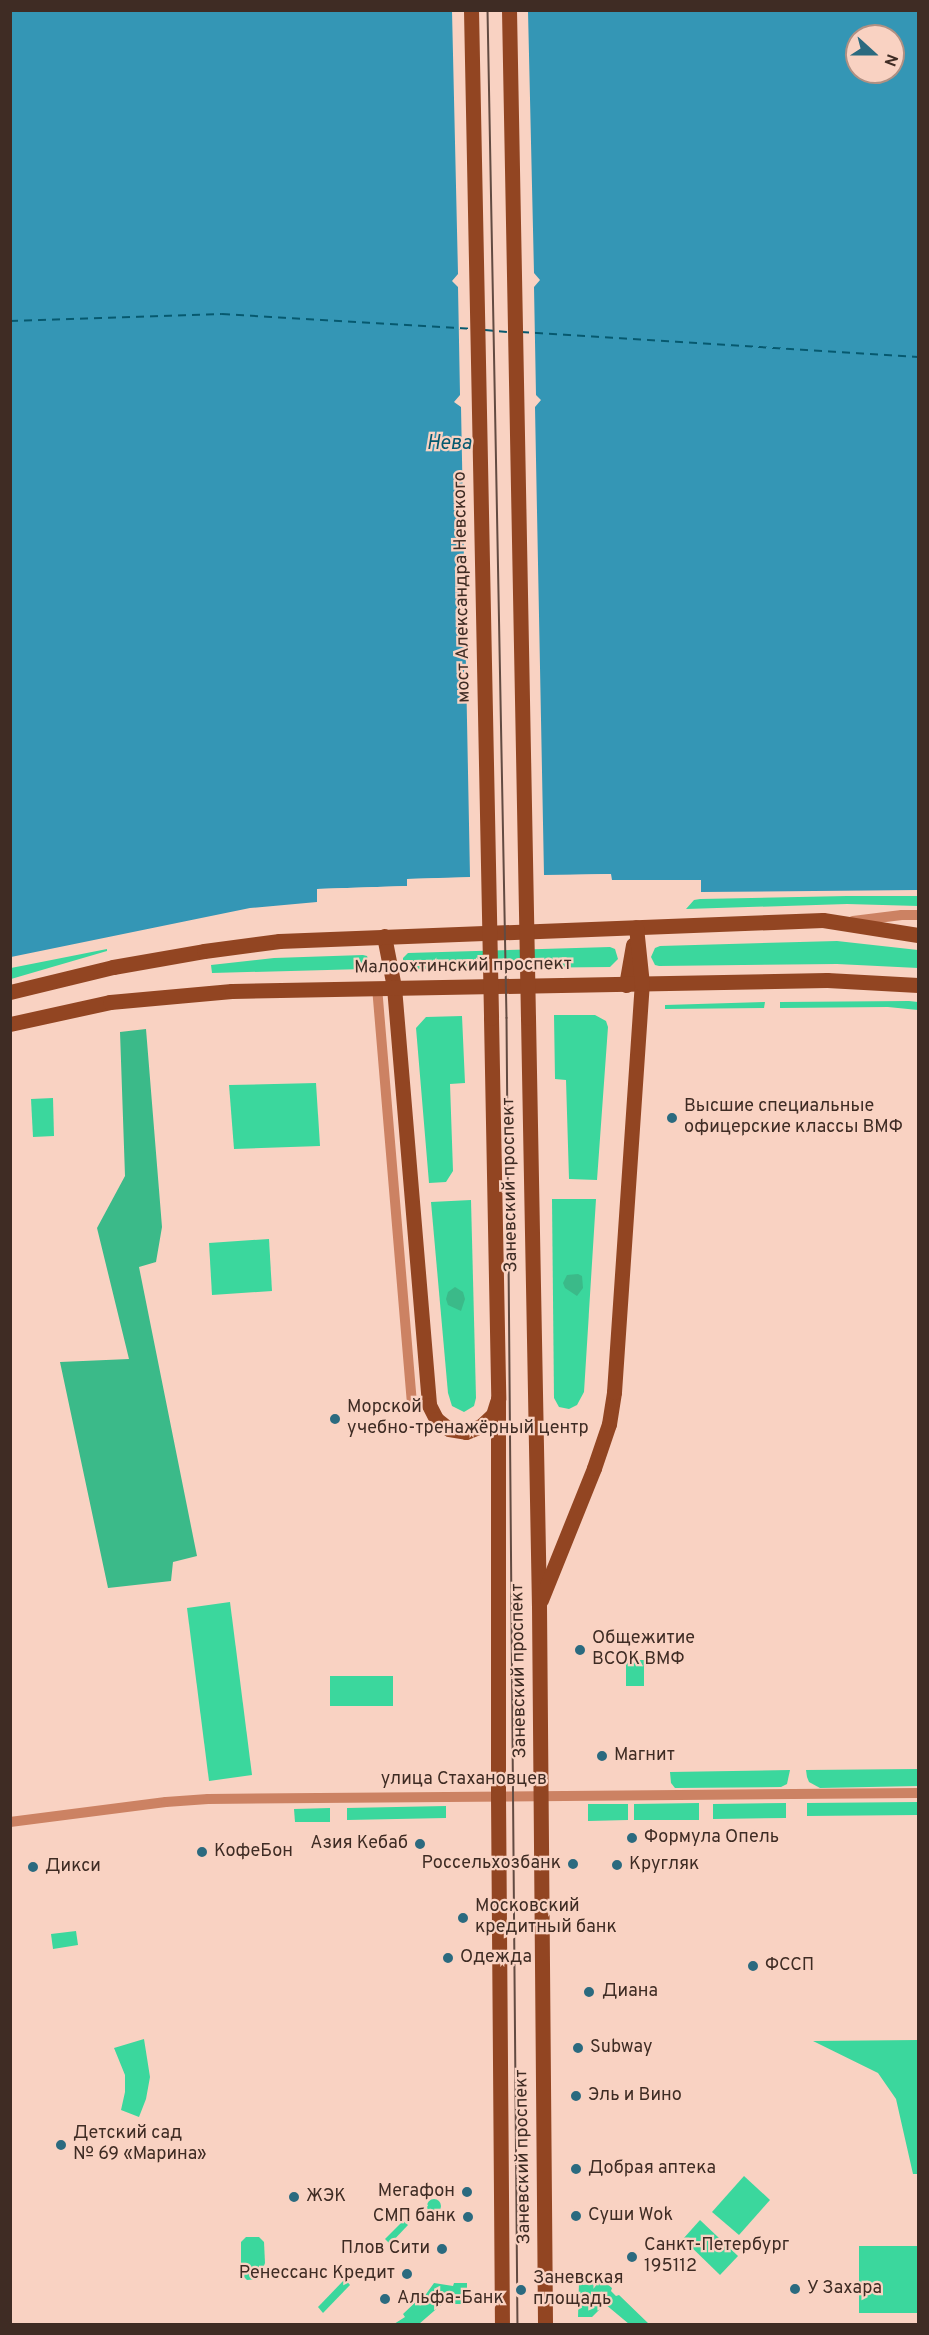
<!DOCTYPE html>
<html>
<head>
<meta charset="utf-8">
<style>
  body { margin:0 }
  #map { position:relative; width:929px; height:2335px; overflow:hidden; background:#f9d2c2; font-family:Overpass,sans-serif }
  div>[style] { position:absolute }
  .green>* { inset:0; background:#3bd79d }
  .round { border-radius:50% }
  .forest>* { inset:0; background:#3bba89 }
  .water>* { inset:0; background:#3496b5 }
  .pier>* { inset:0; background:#f9d2c2 }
  .ferry>* { height:1.5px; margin-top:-0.75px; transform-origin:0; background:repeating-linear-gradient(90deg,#06596f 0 8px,transparent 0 14px) }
  .minor>* { height:10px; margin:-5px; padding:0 5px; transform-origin:5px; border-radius:5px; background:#cc8263 }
  .primary>* { height:15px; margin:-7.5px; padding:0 7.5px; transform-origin:7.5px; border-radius:7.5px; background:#924522 }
  .tram>* { height:1.5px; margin:-0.75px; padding:0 0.75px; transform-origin:0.75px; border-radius:0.75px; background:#624b42 }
  .primary-bridge>* { height:15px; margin:-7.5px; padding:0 7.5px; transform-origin:7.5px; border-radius:7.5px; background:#924522 }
  .dots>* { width:16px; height:16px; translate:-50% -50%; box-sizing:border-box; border:3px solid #f9d2c2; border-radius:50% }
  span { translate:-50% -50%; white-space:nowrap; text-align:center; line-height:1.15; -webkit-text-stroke:4.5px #f9d2c2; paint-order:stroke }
  .street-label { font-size:18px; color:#3f2c24 }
  .poi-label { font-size:18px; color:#3f2c24 }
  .left { translate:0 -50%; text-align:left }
  .right { translate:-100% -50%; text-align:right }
  .water-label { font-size:20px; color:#06596f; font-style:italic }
  .frame { position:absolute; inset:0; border:12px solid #3f2c24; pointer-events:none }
  .north { position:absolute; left:845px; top:24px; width:60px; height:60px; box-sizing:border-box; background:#f9d2c2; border:2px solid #af9083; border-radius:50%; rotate:111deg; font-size:16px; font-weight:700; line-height:24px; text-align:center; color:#3f2c24 }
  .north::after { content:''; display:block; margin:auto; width:21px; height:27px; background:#2b6a7f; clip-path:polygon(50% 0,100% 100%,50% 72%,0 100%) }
</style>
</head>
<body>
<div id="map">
  <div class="green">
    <i style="clip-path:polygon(847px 896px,918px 896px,918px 906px,847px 904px,686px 909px,694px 900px,700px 899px)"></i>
    <i style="clip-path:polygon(837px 941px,918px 950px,918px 968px,837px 964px,659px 966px,655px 965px,651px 957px,655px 948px,660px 946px)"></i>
    <i style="clip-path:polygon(610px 947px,615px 949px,618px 959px,610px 967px,408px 969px,403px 963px,403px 958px,408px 953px)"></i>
    <i style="clip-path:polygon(107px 949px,107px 951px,11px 979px,11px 968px)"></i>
    <i style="clip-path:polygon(363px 955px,367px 956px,370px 964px,364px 969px,212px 973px,211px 965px,274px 958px)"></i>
    <i style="clip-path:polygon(909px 1001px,918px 1002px,918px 1010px,888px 1007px,780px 1008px,780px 1002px)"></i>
    <i style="clip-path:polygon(765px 1002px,764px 1008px,665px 1009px,665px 1005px)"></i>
    <i style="clip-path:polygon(554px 1015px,595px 1015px,606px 1021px,608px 1027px,597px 1180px,569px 1179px,566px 1080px,555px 1079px)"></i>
    <i style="clip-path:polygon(462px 1016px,465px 1083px,450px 1084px,453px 1171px,446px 1182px,429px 1183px,416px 1028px,426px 1017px)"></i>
    <i style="clip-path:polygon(316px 1083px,320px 1146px,234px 1149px,229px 1085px)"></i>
    <i style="clip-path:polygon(53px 1098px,54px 1136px,33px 1137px,31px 1099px)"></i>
    <i style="clip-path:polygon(552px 1199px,596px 1199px,584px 1392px,577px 1405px,569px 1409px,559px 1407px,554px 1398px)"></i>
    <i style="clip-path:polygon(471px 1200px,476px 1398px,474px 1406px,464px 1412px,452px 1406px,448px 1393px,431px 1202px)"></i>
    <i style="clip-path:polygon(269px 1239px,272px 1291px,212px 1295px,209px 1243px)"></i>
    <i style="clip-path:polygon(230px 1602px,252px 1775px,209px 1781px,187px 1608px)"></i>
    <i style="clip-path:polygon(626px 1660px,644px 1660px,644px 1686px,626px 1686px)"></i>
    <i style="clip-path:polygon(330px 1676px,393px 1676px,393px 1706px,330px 1706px)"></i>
    <i style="clip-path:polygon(918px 1769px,918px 1786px,820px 1788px,809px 1782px,807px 1777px,806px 1770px)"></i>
    <i style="clip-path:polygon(790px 1770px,787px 1784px,781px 1787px,675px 1788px,671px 1783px,670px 1772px)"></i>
    <i style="clip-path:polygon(918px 1802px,918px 1815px,807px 1816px,807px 1803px)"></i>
    <i style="clip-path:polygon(699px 1803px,699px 1820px,634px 1820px,634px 1804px)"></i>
    <i style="clip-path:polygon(786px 1803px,786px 1818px,713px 1819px,713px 1804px)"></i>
    <i style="clip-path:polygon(588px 1804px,628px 1804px,628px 1820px,588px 1821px)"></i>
    <i style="clip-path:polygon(446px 1806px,446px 1818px,347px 1820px,347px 1808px)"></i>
    <i style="clip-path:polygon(330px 1808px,330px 1822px,295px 1822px,294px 1809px)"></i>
    <i style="clip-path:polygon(76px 1931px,78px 1945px,53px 1949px,51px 1934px)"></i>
    <i style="clip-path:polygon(144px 2039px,150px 2077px,146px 2099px,139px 2117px,121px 2110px,125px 2092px,125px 2075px,114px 2048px)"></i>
    <i style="clip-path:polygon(918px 2040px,918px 2174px,913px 2174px,896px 2099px,878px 2073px,813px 2041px)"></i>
    <i style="clip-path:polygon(744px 2176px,770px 2200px,739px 2235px,712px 2212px)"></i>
    <i class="round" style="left:427px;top:2199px;width:14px;height:14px"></i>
    <i style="clip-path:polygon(700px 2220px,738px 2256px,720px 2275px,683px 2239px)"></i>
    <i style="clip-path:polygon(403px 2221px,408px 2225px,390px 2244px,385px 2239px)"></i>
    <i style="clip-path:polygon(246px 2237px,259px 2237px,264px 2242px,265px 2263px,259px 2279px,247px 2280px,241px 2274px,241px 2242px)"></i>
    <i style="clip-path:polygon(859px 2246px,918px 2246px,918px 2313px,859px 2313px)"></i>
    <i style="clip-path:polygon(345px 2279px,350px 2285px,323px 2313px,318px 2307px)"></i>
    <i style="clip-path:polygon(579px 2282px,582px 2282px,583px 2285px,606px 2283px,612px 2288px,611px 2291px,616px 2296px,619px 2295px,649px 2324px,629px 2324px,605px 2304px,592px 2317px,578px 2317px)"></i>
    <i style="clip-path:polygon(434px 2283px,453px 2286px,454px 2283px,467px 2283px,467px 2304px,455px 2304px,449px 2298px,419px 2324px,394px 2324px,405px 2317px,403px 2314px,422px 2296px,424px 2297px)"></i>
  </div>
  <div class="forest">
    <i style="clip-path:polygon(146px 1029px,162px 1227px,156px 1262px,139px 1267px,197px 1556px,173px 1562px,171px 1581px,108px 1588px,60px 1362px,129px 1359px,97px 1228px,125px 1176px,120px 1032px)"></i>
    <i style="clip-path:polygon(578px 1274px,582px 1276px,583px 1288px,577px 1296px,565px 1288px,563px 1283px,567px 1275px)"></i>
    <i style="clip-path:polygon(455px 1287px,463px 1292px,465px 1299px,461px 1311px,448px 1305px,446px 1299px,448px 1292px)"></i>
  </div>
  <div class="water">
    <i style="clip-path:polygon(evenodd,11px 11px,918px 11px,918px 890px,701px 892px,700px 880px,611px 880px,611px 874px,407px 879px,407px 886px,317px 889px,317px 902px,250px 908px,11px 957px,11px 11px,857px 36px,893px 36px,893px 72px,857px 72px,857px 36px)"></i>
  </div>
  <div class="pier">
    <i style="clip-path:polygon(452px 11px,528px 11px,534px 273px,540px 280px,534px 287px,536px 395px,541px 400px,535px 407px,544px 875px,611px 874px,612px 880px,701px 880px,701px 892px,698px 892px,698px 883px,611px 883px,608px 877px,410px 882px,408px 889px,320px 892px,320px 902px,317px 902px,317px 889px,407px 886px,407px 879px,470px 877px,461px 407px,454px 402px,460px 395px,458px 287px,452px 281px,458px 274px)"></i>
  </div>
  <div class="ferry">
    <i style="left:10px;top:321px;width:212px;rotate:-1.9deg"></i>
    <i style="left:222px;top:314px;width:249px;rotate:3.4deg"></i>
    <i style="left:485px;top:330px;width:22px;rotate:5deg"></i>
    <i style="left:521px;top:332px;width:398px;rotate:3.6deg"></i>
  </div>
  <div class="minor">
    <i style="left:853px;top:921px;width:49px;rotate:-7deg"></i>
    <i style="left:902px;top:915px;width:16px"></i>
    <i style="left:377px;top:987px;width:416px;rotate:85.2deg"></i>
    <i style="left:10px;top:1822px;width:157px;rotate:-7.3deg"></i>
    <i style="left:166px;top:1802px;width:42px;rotate:-4.1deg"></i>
    <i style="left:208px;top:1799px;width:710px;rotate:-0.48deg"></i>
  </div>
  <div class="primary">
    <i style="left:384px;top:936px;width:52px;rotate:78.9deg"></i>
    <i style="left:394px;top:987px;width:419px;rotate:85.2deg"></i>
    <i style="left:429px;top:1405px;width:16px;rotate:63deg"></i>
    <i style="left:436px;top:1419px;width:16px;rotate:38deg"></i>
    <i style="left:449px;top:1429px;width:17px;rotate:10deg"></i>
    <i style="left:466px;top:1432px;width:16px;rotate:-22deg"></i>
    <i style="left:481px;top:1426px;width:16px;rotate:-43deg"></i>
    <i style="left:493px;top:1415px;width:14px;rotate:-73deg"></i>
    <i style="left:626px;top:985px;width:41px;rotate:-80.1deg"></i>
    <i style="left:10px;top:992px;width:106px;rotate:-13.6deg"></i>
    <i style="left:113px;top:967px;width:92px;rotate:-10deg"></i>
    <i style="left:204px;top:951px;width:76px;rotate:-7.6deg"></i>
    <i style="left:279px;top:941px;width:544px;rotate:-2.21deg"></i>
    <i style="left:823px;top:920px;width:96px;rotate:9deg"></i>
    <i style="left:491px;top:1018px;width:381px;rotate:88.9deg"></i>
    <i style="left:498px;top:1399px;width:397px;rotate:90deg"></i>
    <i style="left:498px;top:1796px;width:528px;rotate:89.57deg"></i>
    <i style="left:528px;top:1018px;width:588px;rotate:88.93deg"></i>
    <i style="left:539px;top:1606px;width:718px;rotate:89.52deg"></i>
    <i style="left:10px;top:1024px;width:102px;rotate:-12.4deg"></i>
    <i style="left:110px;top:1002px;width:122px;rotate:-5.2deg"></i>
    <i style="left:232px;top:991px;width:595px;rotate:-1.06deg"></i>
    <i style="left:827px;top:980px;width:91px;rotate:3.1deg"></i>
    <i style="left:541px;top:1600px;width:142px;rotate:-68.1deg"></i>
    <i style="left:594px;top:1468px;width:46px;rotate:-71.2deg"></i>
    <i style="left:609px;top:1424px;width:32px;rotate:-81deg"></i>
    <i style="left:614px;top:1392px;width:409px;rotate:-86.1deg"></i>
    <i style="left:642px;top:984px;width:57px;rotate:-96deg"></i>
  </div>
  <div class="tram">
    <i style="left:488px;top:10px;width:1008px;rotate:88.92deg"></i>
    <i style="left:507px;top:1018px;width:1306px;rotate:89.52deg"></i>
  </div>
  <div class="primary-bridge">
    <i style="left:471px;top:10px;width:1008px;rotate:88.86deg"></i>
    <i style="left:509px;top:10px;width:1008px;rotate:88.92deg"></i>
  </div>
  <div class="dots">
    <i style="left:672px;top:1118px;background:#2b6a7f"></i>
    <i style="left:335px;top:1419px;background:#2b6a7f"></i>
    <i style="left:580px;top:1650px;background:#2b6a7f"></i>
    <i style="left:602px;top:1756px;background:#2b6a7f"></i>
    <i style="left:632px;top:1838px;background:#2b6a7f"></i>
    <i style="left:420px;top:1844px;background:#2b6a7f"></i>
    <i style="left:202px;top:1852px;background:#2b6a7f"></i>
    <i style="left:573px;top:1864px;background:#2b6a7f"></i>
    <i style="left:617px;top:1865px;background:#2b6a7f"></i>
    <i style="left:33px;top:1867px;background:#2b6a7f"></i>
    <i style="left:463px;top:1918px;background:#2b6a7f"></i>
    <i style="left:448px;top:1958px;background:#2b6a7f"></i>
    <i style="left:753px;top:1966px;background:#2b6a7f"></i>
    <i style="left:589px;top:1992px;background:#2b6a7f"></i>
    <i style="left:578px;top:2048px;background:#2b6a7f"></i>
    <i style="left:576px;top:2096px;background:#2b6a7f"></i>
    <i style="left:61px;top:2145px;background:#2b6a7f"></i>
    <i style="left:576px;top:2169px;background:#2b6a7f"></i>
    <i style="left:467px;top:2192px;background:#2b6a7f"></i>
    <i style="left:294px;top:2197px;background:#2b6a7f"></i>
    <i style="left:576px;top:2216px;background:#2b6a7f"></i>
    <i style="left:468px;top:2217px;background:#2b6a7f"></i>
    <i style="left:442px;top:2249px;background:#2b6a7f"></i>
    <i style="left:632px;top:2257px;background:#2b6a7f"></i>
    <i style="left:407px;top:2274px;background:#2b6a7f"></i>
    <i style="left:795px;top:2289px;background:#2b6a7f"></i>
    <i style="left:521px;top:2290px;background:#2b6a7f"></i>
    <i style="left:385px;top:2299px;background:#2b6a7f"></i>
  </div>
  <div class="street-label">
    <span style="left:463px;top:587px;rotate:-91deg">мост Александра Невского</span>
    <span style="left:463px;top:967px;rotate:-1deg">Малоохтинский проспект</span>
    <span style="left:511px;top:1185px;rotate:-91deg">Заневский проспект</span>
    <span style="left:520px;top:1671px;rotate:-91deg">Заневский проспект</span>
    <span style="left:464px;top:1780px">улица Стахановцев</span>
    <span style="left:524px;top:2157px;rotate:-91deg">Заневский проспект</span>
  </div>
  <div class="poi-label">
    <span class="left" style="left:684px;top:1118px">Высшие специальные<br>офицерские классы ВМФ</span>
    <span class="left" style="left:347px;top:1419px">Морской<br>учебно-тренажёрный центр</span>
    <span class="left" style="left:592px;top:1650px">Общежитие<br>ВСОК ВМФ</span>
    <span class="left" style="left:614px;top:1756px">Магнит</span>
    <span class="left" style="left:644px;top:1838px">Формула Опель</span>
    <span class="right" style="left:408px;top:1844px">Азия Кебаб</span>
    <span class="left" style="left:214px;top:1852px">КофеБон</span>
    <span class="right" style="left:561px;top:1864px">Россельхозбанк</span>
    <span class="left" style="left:629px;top:1865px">Кругляк</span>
    <span class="left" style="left:45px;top:1867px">Дикси</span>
    <span class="left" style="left:475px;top:1918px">Московский<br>кредитный банк</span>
    <span class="left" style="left:460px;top:1958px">Одежда</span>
    <span class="left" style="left:765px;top:1966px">ФССП</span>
    <span class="left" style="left:602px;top:1992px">Диана</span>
    <span class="left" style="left:590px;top:2048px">Subway</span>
    <span class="left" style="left:588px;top:2096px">Эль и Вино</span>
    <span class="left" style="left:73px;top:2145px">Детский сад<br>№ 69 «Марина»</span>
    <span class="left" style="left:588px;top:2169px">Добрая аптека</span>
    <span class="right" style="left:455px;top:2192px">Мегафон</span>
    <span class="left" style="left:306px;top:2197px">ЖЭК</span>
    <span class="left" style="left:588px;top:2216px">Суши Wok</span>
    <span class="right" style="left:456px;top:2217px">СМП банк</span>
    <span class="left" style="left:644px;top:2257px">Санкт-Петербург<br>195112</span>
    <span class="right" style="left:430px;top:2249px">Плов Сити</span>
    <span class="right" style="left:395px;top:2274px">Ренессанс Кредит</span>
    <span class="left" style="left:533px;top:2290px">Заневская<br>площадь</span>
    <span class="left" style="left:807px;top:2289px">У Захара</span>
    <span class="left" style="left:397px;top:2299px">Альфа-Банк</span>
  </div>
  <div class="water-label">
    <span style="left:449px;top:444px">Нева</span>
  </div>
  <div class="frame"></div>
  <div class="north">N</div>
</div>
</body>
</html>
